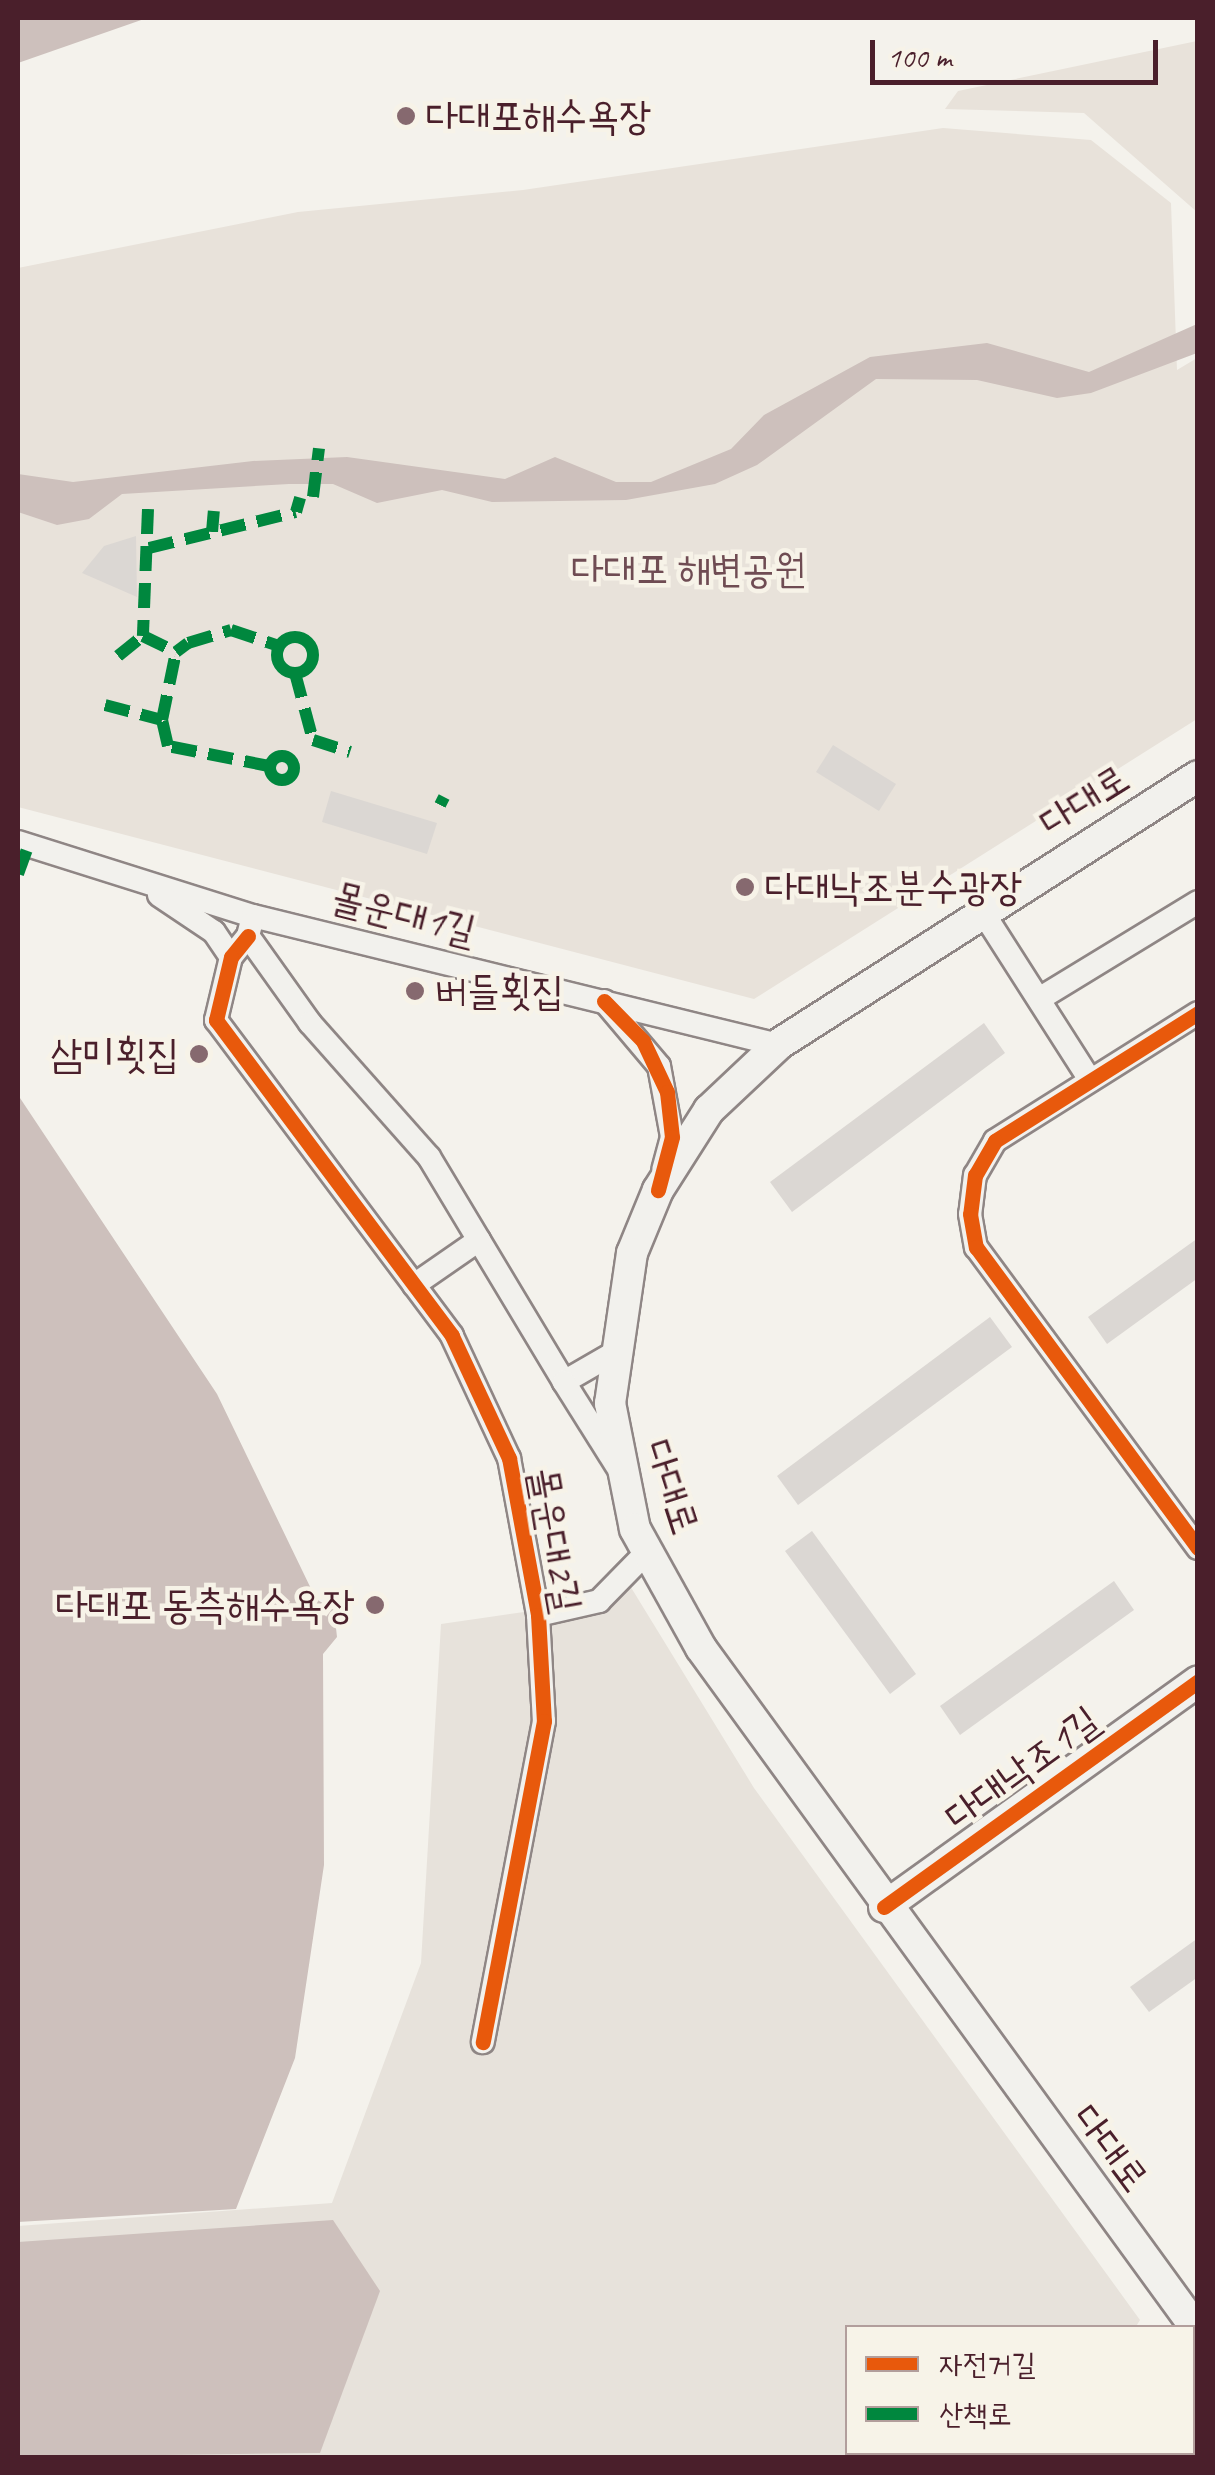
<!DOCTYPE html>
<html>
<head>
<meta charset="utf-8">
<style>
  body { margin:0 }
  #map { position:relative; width:1215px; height:2475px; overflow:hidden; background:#f4f2ec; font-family:Caveat,"Poor Story",sans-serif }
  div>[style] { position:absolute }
  .built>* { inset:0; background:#e7e2db }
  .green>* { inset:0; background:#e8e2da }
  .water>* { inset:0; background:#cdc0bc }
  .building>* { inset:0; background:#dbd7d3 }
  .roads { filter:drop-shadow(2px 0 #8f8685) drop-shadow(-2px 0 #8f8685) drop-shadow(0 2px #8f8685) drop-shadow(0 -2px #8f8685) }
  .street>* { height:22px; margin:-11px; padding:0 11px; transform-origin:11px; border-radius:11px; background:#f2f1ed }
  .secondary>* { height:30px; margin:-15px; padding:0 15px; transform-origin:15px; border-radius:15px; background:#f2f1ed }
  .quiet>* { height:12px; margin-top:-6px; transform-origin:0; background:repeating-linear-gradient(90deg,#00873e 0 25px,transparent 0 37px) }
  .quiet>.ring { margin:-6px; padding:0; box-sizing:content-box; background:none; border:12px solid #00873e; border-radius:50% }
  .cycleway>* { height:15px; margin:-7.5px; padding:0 7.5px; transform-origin:7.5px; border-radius:7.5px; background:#e8590c }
  .dots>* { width:28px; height:28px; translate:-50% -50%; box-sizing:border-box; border:5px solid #f7f3e8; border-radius:50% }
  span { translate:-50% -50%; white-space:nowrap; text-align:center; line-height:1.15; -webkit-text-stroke:9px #f7f3e8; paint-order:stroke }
  .poi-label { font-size:40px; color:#4a1f2b }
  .left { translate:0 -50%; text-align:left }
  .right { translate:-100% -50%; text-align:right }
  .park-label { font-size:40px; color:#6f4c53 }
  .street-label { font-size:40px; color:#4a1f2b }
  .frame { position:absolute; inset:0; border:20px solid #4a1f2b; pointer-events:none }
  .legend { position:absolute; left:845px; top:2325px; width:350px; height:130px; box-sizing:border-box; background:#f7f3e8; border:2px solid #b29e9c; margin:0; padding:12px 18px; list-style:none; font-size:30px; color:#4a1f2b }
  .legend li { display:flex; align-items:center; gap:20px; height:50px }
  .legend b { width:50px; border:2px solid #b29e9c }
  .scale { position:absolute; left:870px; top:40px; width:288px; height:45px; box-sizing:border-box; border:5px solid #4a1f2b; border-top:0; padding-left:12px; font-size:30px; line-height:35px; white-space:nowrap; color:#4a1f2b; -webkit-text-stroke:8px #f7f3e8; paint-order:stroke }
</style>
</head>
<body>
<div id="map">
  <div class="built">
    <i style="clip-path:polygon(610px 1575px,624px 1576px,754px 1788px,1140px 2320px,1135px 2328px,848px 2328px,848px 2452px,1036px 2457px,18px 2458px,18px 2226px,332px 2203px,421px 1963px,441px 1624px,573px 1605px)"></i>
  </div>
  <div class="green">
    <i style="clip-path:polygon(1197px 41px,1197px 212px,1084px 113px,945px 109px,958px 91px)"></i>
    <i style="clip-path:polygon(943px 128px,1091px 140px,1171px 203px,1177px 370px,1197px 358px,1197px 719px,754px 999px,18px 807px,18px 268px,298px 212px,523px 190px)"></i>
  </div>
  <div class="water">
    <i style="clip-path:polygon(18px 18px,147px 18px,18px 63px)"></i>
    <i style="clip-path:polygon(1197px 324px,1197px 353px,1091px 393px,1057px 398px,977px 380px,876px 379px,757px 465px,715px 484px,626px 500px,492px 502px,442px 490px,377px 503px,333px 484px,289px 484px,122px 494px,89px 519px,57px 525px,18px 512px,18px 474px,73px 482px,253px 461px,347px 457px,505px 479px,555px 457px,616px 482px,651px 482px,731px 449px,764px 415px,870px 357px,987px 343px,1089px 372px)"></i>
    <i style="clip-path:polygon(18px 1095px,217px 1394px,316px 1599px,334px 1610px,337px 1637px,323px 1654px,324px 1865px,295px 2058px,236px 2209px,18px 2222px)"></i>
    <i style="clip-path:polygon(333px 2220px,380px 2291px,320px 2453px,18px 2457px,18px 2242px)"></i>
  </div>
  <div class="building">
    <i style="clip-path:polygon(136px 536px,137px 597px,82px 573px,104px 546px)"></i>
    <i style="clip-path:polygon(833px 745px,896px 784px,879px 811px,816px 772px)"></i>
    <i style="clip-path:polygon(331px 791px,437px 823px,427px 854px,322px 822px)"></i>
    <i style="clip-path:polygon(984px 1023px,1005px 1053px,792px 1212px,770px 1182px)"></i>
    <i style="clip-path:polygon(1198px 1238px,1198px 1278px,1107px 1344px,1088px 1317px)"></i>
    <i style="clip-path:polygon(990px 1317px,1012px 1347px,798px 1505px,777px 1476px)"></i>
    <i style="clip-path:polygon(812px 1531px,916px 1674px,890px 1694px,785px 1551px)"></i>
    <i style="clip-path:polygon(1114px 1581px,1134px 1610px,960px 1735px,940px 1706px)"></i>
    <i style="clip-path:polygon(1198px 1938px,1198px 1977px,1149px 2012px,1130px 1987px)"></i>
  </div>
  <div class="roads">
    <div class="street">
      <i style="left:18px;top:842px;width:246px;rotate:17.5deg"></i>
      <i style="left:253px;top:916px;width:541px;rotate:13.8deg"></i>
      <i style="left:159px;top:895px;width:66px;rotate:33.9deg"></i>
      <i style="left:214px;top:932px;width:30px;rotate:56deg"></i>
      <i style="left:982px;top:911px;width:201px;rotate:57.4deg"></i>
      <i style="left:251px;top:924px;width:12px;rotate:104deg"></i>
      <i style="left:248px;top:936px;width:107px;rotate:54.5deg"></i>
      <i style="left:310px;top:1023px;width:179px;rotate:48.4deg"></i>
      <i style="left:429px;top:1157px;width:262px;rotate:59deg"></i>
      <i style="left:248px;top:936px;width:27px;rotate:129deg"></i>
      <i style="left:231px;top:957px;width:65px;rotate:103.4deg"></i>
      <i style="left:216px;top:1020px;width:394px;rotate:53.2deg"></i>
      <i style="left:452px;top:1336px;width:135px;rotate:65deg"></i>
      <i style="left:509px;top:1458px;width:160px;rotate:79.5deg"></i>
      <i style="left:538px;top:1615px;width:106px;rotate:86.8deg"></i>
      <i style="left:544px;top:1721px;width:327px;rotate:100.8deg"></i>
      <i style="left:1039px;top:999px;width:186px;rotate:-31.4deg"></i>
      <i style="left:604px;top:1001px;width:85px;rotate:49.8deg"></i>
      <i style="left:659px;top:1066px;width:72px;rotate:79.6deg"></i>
      <i style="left:672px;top:1137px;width:34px;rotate:105deg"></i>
      <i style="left:1198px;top:1013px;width:240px;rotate:147.8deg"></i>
      <i style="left:995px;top:1141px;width:39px;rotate:120deg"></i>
      <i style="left:975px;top:1175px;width:39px;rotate:97deg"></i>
      <i style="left:970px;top:1214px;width:34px;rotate:80deg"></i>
      <i style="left:976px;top:1247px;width:374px;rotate:53.6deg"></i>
      <i style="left:414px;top:1285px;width:79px;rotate:-34.7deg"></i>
      <i style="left:614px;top:1353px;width:58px;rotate:149.9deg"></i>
      <i style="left:564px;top:1382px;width:99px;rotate:57.8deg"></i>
      <i style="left:538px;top:1615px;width:63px;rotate:-12.9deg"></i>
      <i style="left:599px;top:1601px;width:70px;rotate:-45.6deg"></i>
      <i style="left:1192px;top:2387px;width:9px;rotate:-49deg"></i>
      <i style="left:1138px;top:2458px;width:7px;rotate:-56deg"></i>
    </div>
    <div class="secondary">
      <i style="left:1198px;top:776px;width:499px;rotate:147.4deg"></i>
      <i style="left:778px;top:1045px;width:95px;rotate:136.7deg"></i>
      <i style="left:709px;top:1110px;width:95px;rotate:122.5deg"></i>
      <i style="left:658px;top:1190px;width:68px;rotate:112.4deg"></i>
      <i style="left:632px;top:1253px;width:152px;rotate:98.3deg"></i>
      <i style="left:610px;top:1403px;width:128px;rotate:78.8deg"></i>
      <i style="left:635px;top:1529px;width:136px;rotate:61deg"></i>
      <i style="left:701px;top:1648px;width:845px;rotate:53.96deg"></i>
      <i style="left:884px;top:1907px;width:387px;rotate:-35.7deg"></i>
    </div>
  </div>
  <div class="quiet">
    <i style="left:313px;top:497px;width:49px;rotate:-83deg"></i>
    <i style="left:148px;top:509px;width:127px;rotate:92.3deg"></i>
    <i style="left:143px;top:636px;width:37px;rotate:26deg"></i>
    <i style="left:212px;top:532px;width:21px;rotate:-85deg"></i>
    <i style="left:149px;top:548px;width:151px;rotate:-13.8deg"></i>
    <i style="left:296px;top:512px;width:15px;rotate:-74deg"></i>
    <i class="ring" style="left:277px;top:637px;width:24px;height:24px"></i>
    <i style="left:118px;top:656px;width:32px;rotate:-39deg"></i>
    <i style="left:295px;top:673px;width:69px;rotate:75deg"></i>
    <i style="left:313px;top:740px;width:39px;rotate:18deg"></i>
    <i style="left:105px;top:705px;width:59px;rotate:14.7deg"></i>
    <i class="ring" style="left:270px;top:756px;width:12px;height:12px"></i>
    <i style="left:269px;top:766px;width:103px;rotate:-168.8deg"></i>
    <i style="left:168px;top:746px;width:27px;rotate:-103deg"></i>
    <i style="left:162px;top:720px;width:69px;rotate:-78.4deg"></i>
    <i style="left:176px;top:652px;width:15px;rotate:-37deg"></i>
    <i style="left:188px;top:643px;width:45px;rotate:-16.8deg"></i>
    <i style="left:231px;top:630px;width:51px;rotate:18.4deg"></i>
    <i style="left:440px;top:805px;width:9px;rotate:-63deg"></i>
    <i style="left:18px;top:874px;width:27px;rotate:-70deg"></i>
  </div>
  <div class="cycleway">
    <i style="left:248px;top:936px;width:27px;rotate:129deg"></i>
    <i style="left:231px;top:957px;width:65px;rotate:103.4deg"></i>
    <i style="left:216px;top:1020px;width:394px;rotate:53.2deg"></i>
    <i style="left:452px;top:1336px;width:135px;rotate:65deg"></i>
    <i style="left:509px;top:1458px;width:160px;rotate:79.5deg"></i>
    <i style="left:538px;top:1615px;width:106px;rotate:86.8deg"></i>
    <i style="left:544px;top:1721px;width:327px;rotate:100.8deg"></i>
    <i style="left:604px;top:1001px;width:56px;rotate:45.7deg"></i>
    <i style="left:643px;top:1041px;width:56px;rotate:64.8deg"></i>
    <i style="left:667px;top:1092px;width:45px;rotate:83.7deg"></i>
    <i style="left:672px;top:1137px;width:55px;rotate:104.8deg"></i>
    <i style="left:1198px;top:1013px;width:240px;rotate:147.8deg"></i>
    <i style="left:995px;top:1141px;width:39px;rotate:120deg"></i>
    <i style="left:975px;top:1175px;width:39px;rotate:97deg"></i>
    <i style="left:970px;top:1214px;width:34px;rotate:80deg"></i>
    <i style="left:976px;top:1247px;width:374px;rotate:53.6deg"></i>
    <i style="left:884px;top:1907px;width:387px;rotate:-35.7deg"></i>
  </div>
  <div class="dots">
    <i style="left:406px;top:116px;background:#86696f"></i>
    <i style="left:745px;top:887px;background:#86696f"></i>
    <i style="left:415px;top:991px;background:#86696f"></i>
    <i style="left:199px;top:1054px;background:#86696f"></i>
    <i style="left:375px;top:1605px;background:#86696f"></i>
  </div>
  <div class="poi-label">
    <span class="left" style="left:426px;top:116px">다대포해수욕장</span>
    <span class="left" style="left:765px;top:887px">다대낙조분수광장</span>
    <span class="left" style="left:435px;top:991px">버들횟집</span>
    <span class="right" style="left:179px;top:1054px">삼미횟집</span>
    <span class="right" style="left:355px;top:1605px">다대포 동측해수욕장</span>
  </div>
  <div class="park-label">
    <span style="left:689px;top:569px">다대포 해변공원</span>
  </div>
  <div class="street-label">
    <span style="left:1084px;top:800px;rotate:-32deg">다대로</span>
    <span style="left:404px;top:914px;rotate:14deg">몰운대1길</span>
    <span style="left:672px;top:1487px;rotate:72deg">다대로</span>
    <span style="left:555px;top:1540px;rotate:80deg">몰운대2길</span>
    <span style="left:1022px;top:1768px;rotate:-36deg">다대낙조1길</span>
    <span style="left:1111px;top:2148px;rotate:53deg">다대로</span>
  </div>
  <div class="frame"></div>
  <ul class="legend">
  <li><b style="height:12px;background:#e8590c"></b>자전거길</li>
  <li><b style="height:12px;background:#00873e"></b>산책로</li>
  </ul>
  <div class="scale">100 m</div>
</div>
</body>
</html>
